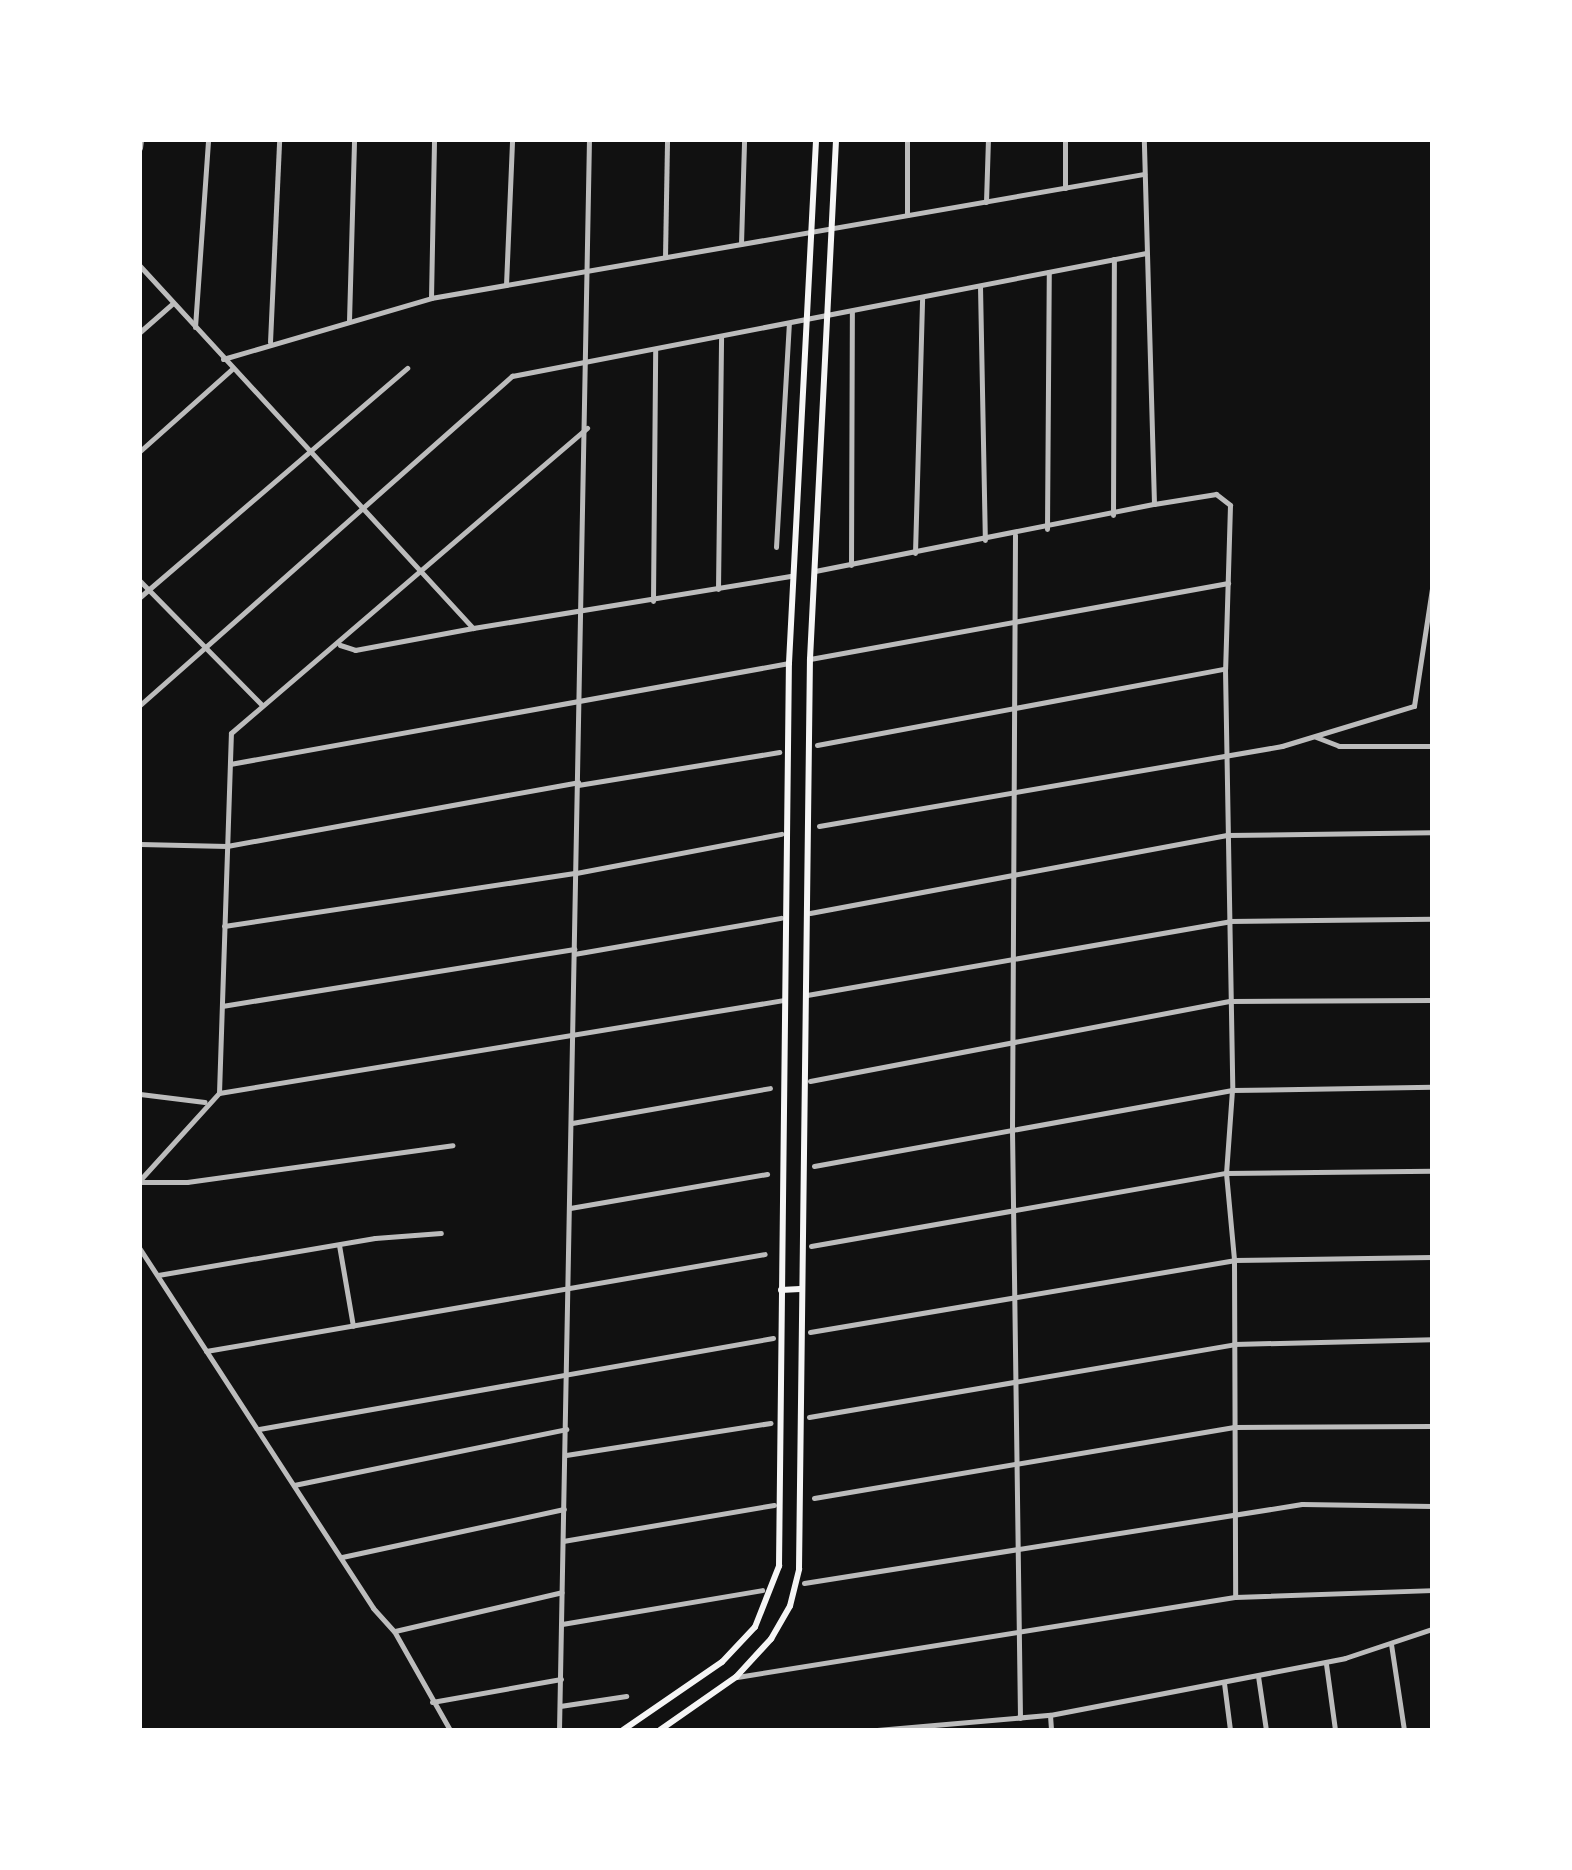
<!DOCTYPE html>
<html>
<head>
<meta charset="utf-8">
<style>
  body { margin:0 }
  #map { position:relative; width:1572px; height:1870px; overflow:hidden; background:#111; font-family:Literata,serif }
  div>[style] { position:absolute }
  .minor>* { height:5px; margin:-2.5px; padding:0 2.5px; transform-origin:2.5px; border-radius:2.5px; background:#bcbcbc }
  .secondary>* { height:6px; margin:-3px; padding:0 3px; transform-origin:3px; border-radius:3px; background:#f5f5f5 }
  span { translate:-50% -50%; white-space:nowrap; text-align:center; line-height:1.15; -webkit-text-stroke:8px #fff; paint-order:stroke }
  .frame { position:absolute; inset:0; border:142px solid #fff; pointer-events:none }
</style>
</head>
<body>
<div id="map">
  <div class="minor">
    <i style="left:1065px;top:140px;width:48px;rotate:90deg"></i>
    <i style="left:140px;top:148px;width:8px;rotate:-83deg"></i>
    <i style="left:986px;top:202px;width:62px;rotate:-88.2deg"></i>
    <i style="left:907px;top:215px;width:75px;rotate:-90deg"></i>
    <i style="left:741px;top:244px;width:104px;rotate:-88.3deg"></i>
    <i style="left:665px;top:257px;width:117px;rotate:-89deg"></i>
    <i style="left:140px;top:266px;width:492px;rotate:47.4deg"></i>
    <i style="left:473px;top:628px;width:323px;rotate:-9.3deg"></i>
    <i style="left:506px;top:285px;width:145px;rotate:-87.6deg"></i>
    <i style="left:980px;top:286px;width:254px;rotate:88.9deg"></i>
    <i style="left:431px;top:298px;width:158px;rotate:-88.9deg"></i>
    <i style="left:349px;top:321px;width:181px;rotate:-88.4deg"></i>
    <i style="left:195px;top:327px;width:187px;rotate:-86deg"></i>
    <i style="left:140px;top:332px;width:43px;rotate:-41.2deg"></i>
    <i style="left:270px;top:342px;width:202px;rotate:-87.4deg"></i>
    <i style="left:223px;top:359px;width:217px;rotate:-16.3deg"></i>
    <i style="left:431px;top:298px;width:724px;rotate:-9.87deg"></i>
    <i style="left:140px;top:451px;width:123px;rotate:-41.7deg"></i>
    <i style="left:1154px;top:504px;width:63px;rotate:-9.2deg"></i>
    <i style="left:1216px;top:494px;width:18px;rotate:38deg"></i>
    <i style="left:1230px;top:505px;width:164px;rotate:91.7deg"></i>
    <i style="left:1225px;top:669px;width:421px;rotate:89deg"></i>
    <i style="left:1232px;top:1090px;width:83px;rotate:94.1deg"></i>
    <i style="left:1226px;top:1173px;width:87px;rotate:84.7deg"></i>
    <i style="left:1234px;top:1260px;width:337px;rotate:89.8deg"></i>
    <i style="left:1113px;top:515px;width:256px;rotate:-89.8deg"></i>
    <i style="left:1047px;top:529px;width:257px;rotate:-89.6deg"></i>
    <i style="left:1015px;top:535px;width:595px;rotate:90.29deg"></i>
    <i style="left:1012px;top:1130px;width:588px;rotate:89.22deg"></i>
    <i style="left:776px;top:547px;width:224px;rotate:-86.7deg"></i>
    <i style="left:915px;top:553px;width:256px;rotate:-88.4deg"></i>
    <i style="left:851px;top:565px;width:254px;rotate:-89.8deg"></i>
    <i style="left:815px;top:571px;width:346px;rotate:-11.2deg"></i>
    <i style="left:1154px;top:504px;width:364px;rotate:-91.6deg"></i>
    <i style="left:140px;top:581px;width:174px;rotate:45.5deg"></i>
    <i style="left:718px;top:589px;width:252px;rotate:-89.3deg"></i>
    <i style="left:140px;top:597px;width:352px;rotate:-40.6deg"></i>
    <i style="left:653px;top:601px;width:252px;rotate:-89.5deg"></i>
    <i style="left:340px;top:645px;width:16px;rotate:18deg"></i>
    <i style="left:355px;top:650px;width:120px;rotate:-10.6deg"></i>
    <i style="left:810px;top:659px;width:425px;rotate:-10.3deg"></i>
    <i style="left:140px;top:705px;width:497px;rotate:-41.5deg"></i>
    <i style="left:512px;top:376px;width:646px;rotate:-10.98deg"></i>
    <i style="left:1316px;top:737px;width:25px;rotate:21deg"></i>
    <i style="left:1339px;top:746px;width:93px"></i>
    <i style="left:817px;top:745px;width:415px;rotate:-10.6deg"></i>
    <i style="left:230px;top:764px;width:568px;rotate:-10.24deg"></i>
    <i style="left:578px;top:785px;width:204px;rotate:-9.3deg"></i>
    <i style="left:819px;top:826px;width:470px;rotate:-9.8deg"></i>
    <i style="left:1282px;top:746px;width:138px;rotate:-16.9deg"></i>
    <i style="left:1414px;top:706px;width:118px;rotate:-81.3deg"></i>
    <i style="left:140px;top:844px;width:87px;rotate:1.3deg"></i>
    <i style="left:227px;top:846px;width:357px;rotate:-10.3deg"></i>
    <i style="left:810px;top:913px;width:424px;rotate:-10.6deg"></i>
    <i style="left:1227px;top:835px;width:205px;rotate:-0.8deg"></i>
    <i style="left:224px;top:926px;width:356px;rotate:-8.6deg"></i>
    <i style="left:576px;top:873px;width:209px;rotate:-10.8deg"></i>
    <i style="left:574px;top:954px;width:210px;rotate:-9.9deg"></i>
    <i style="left:807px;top:995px;width:428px;rotate:-9.9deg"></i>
    <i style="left:1229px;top:921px;width:203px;rotate:-0.6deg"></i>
    <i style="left:222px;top:1006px;width:357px;rotate:-9.2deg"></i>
    <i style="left:810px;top:1081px;width:428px;rotate:-10.8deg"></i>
    <i style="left:1230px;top:1001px;width:202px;rotate:-0.3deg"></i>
    <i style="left:219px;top:1093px;width:360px;rotate:-88.1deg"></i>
    <i style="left:231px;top:733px;width:469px;rotate:-40.6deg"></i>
    <i style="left:140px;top:1094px;width:65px;rotate:7deg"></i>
    <i style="left:572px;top:1123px;width:201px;rotate:-10deg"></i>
    <i style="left:814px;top:1166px;width:425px;rotate:-10.3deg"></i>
    <i style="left:1232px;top:1090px;width:200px;rotate:-0.9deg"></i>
    <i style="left:140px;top:1180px;width:118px;rotate:-47.8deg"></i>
    <i style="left:219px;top:1093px;width:573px;rotate:-9.35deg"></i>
    <i style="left:140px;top:1182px;width:47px"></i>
    <i style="left:187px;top:1182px;width:268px;rotate:-7.9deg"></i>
    <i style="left:570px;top:1208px;width:200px;rotate:-9.8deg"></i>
    <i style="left:339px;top:1245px;width:82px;rotate:80.2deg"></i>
    <i style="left:811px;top:1246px;width:421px;rotate:-10deg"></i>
    <i style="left:1226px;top:1173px;width:206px;rotate:-0.6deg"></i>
    <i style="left:140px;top:1249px;width:428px;rotate:57deg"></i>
    <i style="left:373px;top:1608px;width:31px;rotate:48deg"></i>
    <i style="left:394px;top:1631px;width:114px;rotate:60.5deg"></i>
    <i style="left:158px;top:1275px;width:220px;rotate:-9.7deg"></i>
    <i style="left:375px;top:1238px;width:66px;rotate:-4.3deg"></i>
    <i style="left:810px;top:1332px;width:430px;rotate:-9.6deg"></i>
    <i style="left:1234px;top:1260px;width:198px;rotate:-0.9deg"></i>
    <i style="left:206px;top:1351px;width:567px;rotate:-9.84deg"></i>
    <i style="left:809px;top:1417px;width:431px;rotate:-9.7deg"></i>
    <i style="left:1234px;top:1344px;width:198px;rotate:-1.4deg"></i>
    <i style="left:259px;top:1429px;width:522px;rotate:-10.04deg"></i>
    <i style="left:566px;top:1455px;width:207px;rotate:-8.9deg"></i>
    <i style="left:294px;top:1485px;width:278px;rotate:-11.6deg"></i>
    <i style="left:814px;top:1498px;width:426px;rotate:-9.6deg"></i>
    <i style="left:1234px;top:1427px;width:198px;rotate:-0.3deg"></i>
    <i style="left:563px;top:1541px;width:214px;rotate:-9.7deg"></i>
    <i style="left:342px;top:1557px;width:227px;rotate:-12.2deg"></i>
    <i style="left:804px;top:1583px;width:504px;rotate:-9.01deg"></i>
    <i style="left:1302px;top:1504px;width:130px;rotate:0.9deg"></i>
    <i style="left:562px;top:1624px;width:203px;rotate:-9.6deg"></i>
    <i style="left:395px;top:1631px;width:171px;rotate:-13.1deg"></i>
    <i style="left:1391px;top:1644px;width:87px;rotate:81.4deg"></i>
    <i style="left:1326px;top:1664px;width:67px;rotate:82.2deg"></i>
    <i style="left:1258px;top:1676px;width:55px;rotate:81.6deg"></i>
    <i style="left:737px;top:1677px;width:504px;rotate:-9.13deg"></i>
    <i style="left:1235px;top:1597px;width:197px;rotate:-2deg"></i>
    <i style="left:1224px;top:1683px;width:47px;rotate:82.7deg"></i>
    <i style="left:432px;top:1702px;width:131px;rotate:-10.1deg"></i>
    <i style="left:560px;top:1706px;width:67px;rotate:-8.6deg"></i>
    <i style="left:1050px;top:1715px;width:15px;rotate:86deg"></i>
    <i style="left:559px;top:1730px;width:1590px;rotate:-88.92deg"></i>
    <i style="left:877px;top:1730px;width:174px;rotate:-5deg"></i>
    <i style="left:1050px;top:1715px;width:300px;rotate:-10.9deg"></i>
    <i style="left:1345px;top:1658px;width:92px;rotate:-18.4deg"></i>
  </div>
  <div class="secondary">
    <i style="left:781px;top:1290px;width:19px;rotate:-3deg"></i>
    <i style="left:623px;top:1730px;width:120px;rotate:-34.5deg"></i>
    <i style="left:722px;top:1662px;width:48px;rotate:-46.7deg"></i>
    <i style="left:755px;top:1627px;width:66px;rotate:-68.5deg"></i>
    <i style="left:779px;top:1566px;width:903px;rotate:-89.37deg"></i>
    <i style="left:789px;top:663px;width:524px;rotate:-87.04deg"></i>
    <i style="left:660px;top:1730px;width:93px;rotate:-34.9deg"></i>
    <i style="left:736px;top:1677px;width:52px;rotate:-47.4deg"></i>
    <i style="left:771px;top:1639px;width:38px;rotate:-60deg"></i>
    <i style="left:790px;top:1606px;width:38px;rotate:-76deg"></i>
    <i style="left:799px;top:1569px;width:910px;rotate:-89.31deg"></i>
    <i style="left:810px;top:659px;width:520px;rotate:-87.13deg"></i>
  </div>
  <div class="frame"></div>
</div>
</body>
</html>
